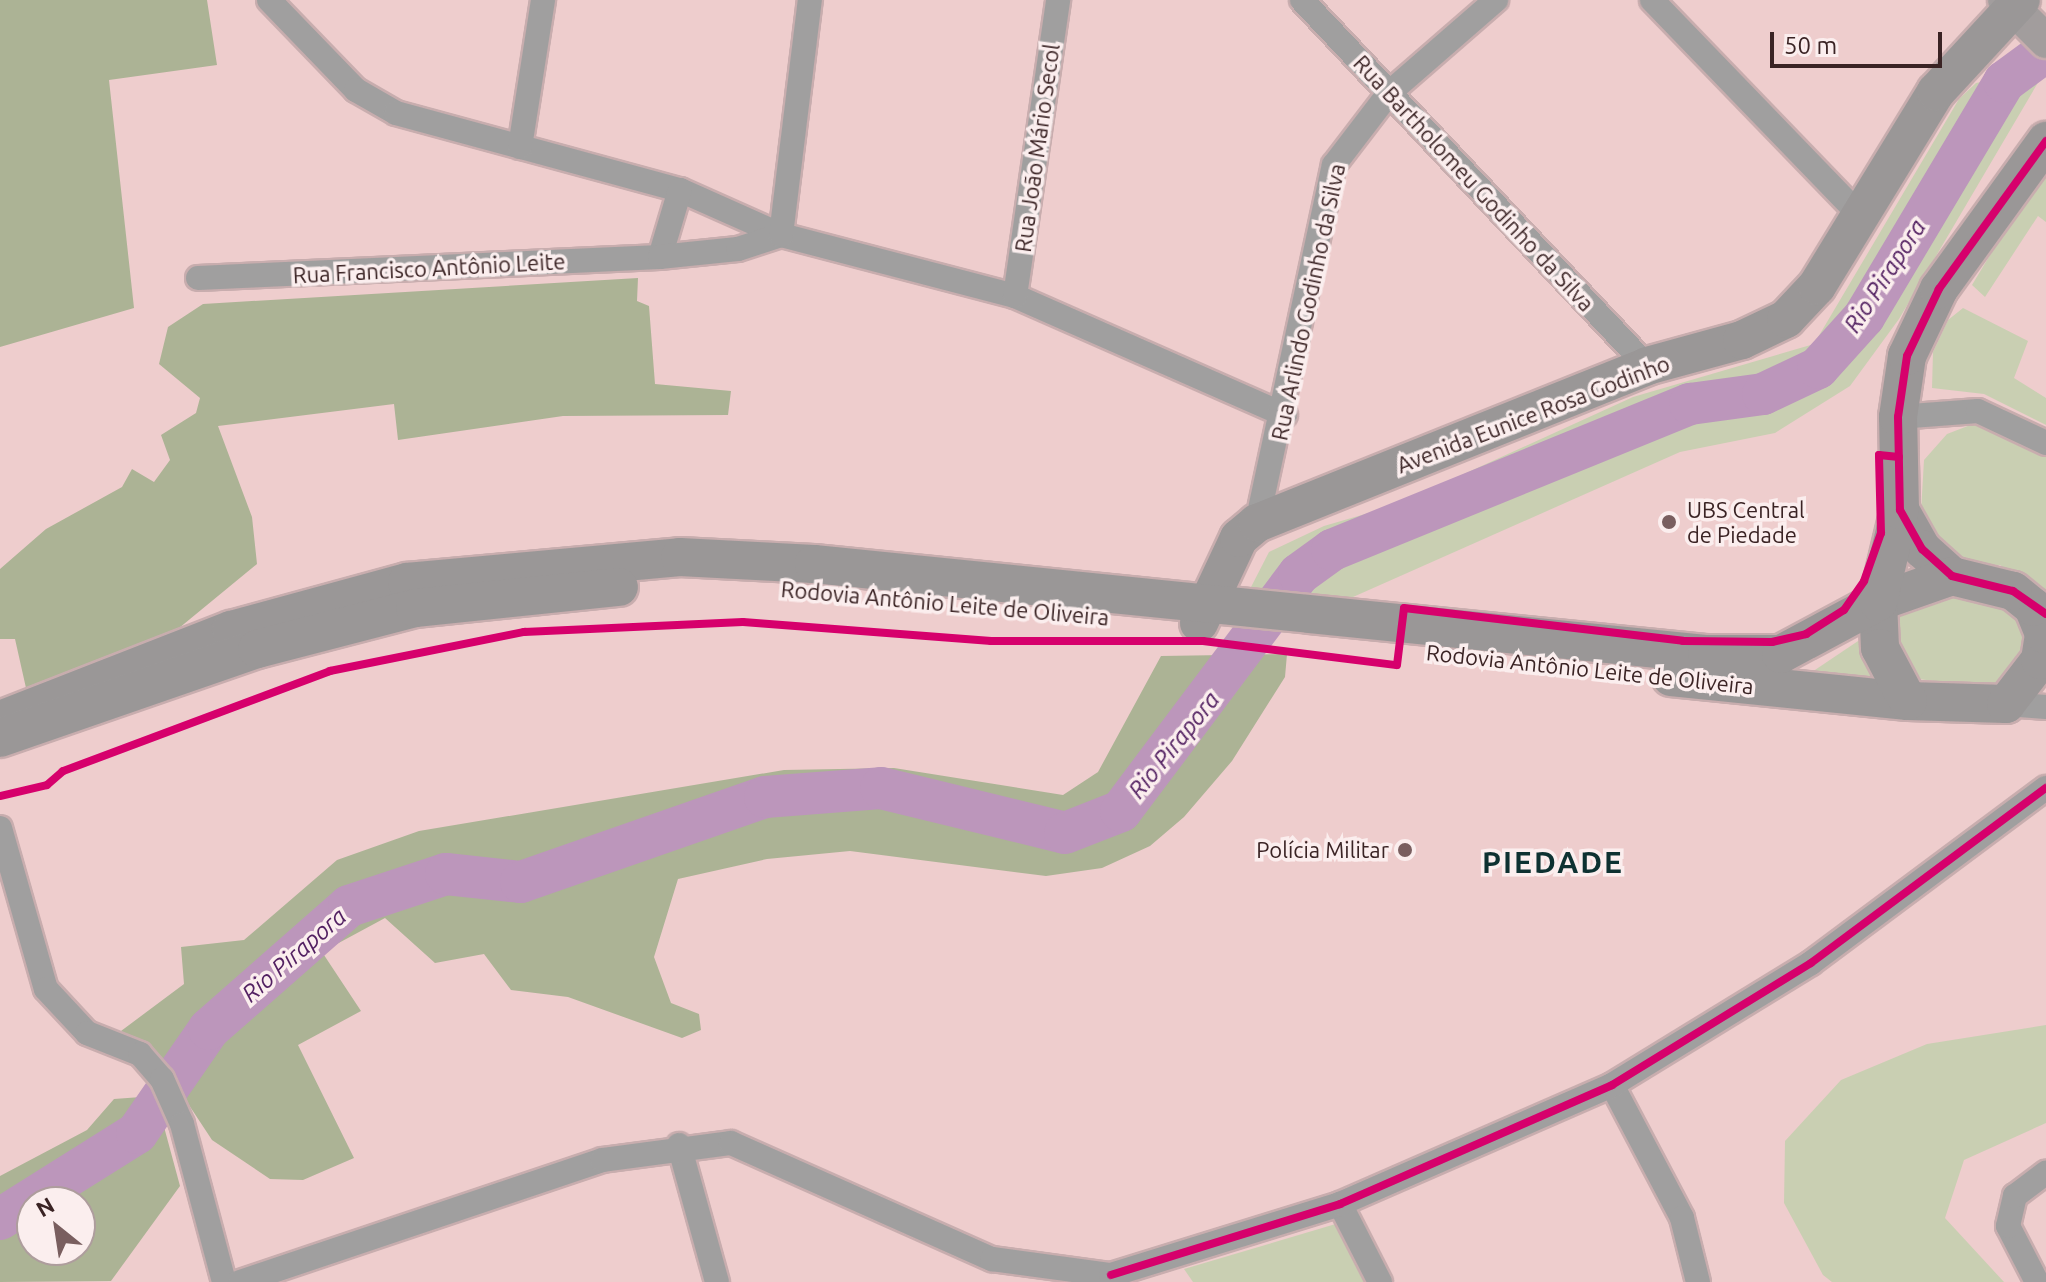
<!DOCTYPE html>
<html>
<head>
<meta charset="utf-8">
<style>
  body { margin:0 }
  #map { position:relative; width:2046px; height:1282px; overflow:hidden; background:#eecdcd; font-family:Ubuntu,sans-serif }
  div>[style] { position:absolute }
  .green>* { inset:0; background:#c9cfb2 }
  .forest>* { inset:0; background:#acb395 }
  .river>* { height:42px; margin:-21px; padding:0 21px; transform-origin:21px; border-radius:21px; background:#bc96bb }
  .roads { filter:drop-shadow(2px 0 #c8adae) drop-shadow(-2px 0 #c8adae) drop-shadow(0 2px #c8adae) drop-shadow(0 -2px #c8adae) }
  .street>* { height:24px; margin:-12px; padding:0 12px; transform-origin:12px; border-radius:12px; background:#a09f9f }
  .secondary>* { height:34px; margin:-17px; padding:0 17px; transform-origin:17px; border-radius:17px; background:#a29d9d }
  .primary>* { height:38px; margin:-19px; padding:0 19px; transform-origin:19px; border-radius:19px; background:#9a9797 }
  .cycleway>* { height:8px; margin:-4px; padding:0 4px; transform-origin:4px; border-radius:4px; background:#d6006c }
  .dots>* { width:22px; height:22px; translate:-50% -50%; box-sizing:border-box; border:4px solid #fbeeee; border-radius:50% }
  span { translate:-50% -50%; white-space:nowrap; text-align:center; line-height:1.15; -webkit-text-stroke:7px #fbeeee; paint-order:stroke }
  .street-label { font-size:22px; color:#3a2324 }
  .poi-label { font-size:22px; color:#3a2324 }
  .left { translate:0 -50%; text-align:left }
  .right { translate:-100% -50%; text-align:right }
  .water-label { font-size:24px; color:#532162; font-style:italic }
  .district-label { font-size:30px; color:#0d3131; font-weight:700; letter-spacing:2px }
  .north { position:absolute; left:16px; top:1186px; width:80px; height:80px; box-sizing:border-box; background:#fbeeee; border:2px solid #ae9d9d; border-radius:50%; rotate:330deg; font-size:22px; font-weight:700; line-height:32px; text-align:center; color:#3a2324 }
  .north::after { content:''; display:block; margin:auto; width:28px; height:36px; background:#795e5f; clip-path:polygon(50% 0,100% 100%,50% 72%,0 100%) }
  .scale { position:absolute; left:1770px; top:32px; width:172px; height:36px; box-sizing:border-box; border:4px solid #3a2324; border-top:0; padding-left:10px; font-size:24px; line-height:28px; white-space:nowrap; color:#3a2324; -webkit-text-stroke:6px #fbeeee; paint-order:stroke }
</style>
</head>
<body>
<div id="map">
  <div class="green">
    <i style="clip-path:polygon(2046px 69px,1899px 319px,1850px 386px,1775px 433px,1680px 452px,1344px 601px,1250px 589px,1269px 552px,1324px 526px,1396px 505px,1633px 397px,1814px 344px,1959px 99px,1976px 83px)"></i>
    <i style="clip-path:polygon(2046px 162px,2046px 222px,2038px 216px,1985px 297px,1972px 285px)"></i>
    <i style="clip-path:polygon(1963px 308px,2028px 341px,2014px 378px,2046px 398px,2046px 425px,1984px 394px,1932px 388px,1933px 352px,1948px 320px)"></i>
    <i style="clip-path:polygon(1973px 424px,2046px 456px,2046px 596px,2000px 565px,1959px 564px,1936px 547px,1921px 512px,1924px 460px,1947px 434px)"></i>
    <i style="clip-path:polygon(1929px 589px,2009px 600px,2032px 641px,2012px 680px,1987px 688px,1911px 678px,1893px 649px,1897px 615px)"></i>
    <i style="clip-path:polygon(1870px 633px,1888px 686px,1806px 676px)"></i>
    <i style="clip-path:polygon(2046px 1025px,2046px 1123px,1964px 1160px,1945px 1218px,2004px 1282px,1832px 1282px,1823px 1275px,1784px 1203px,1785px 1141px,1841px 1080px,1927px 1044px)"></i>
    <i style="clip-path:polygon(1339px 1223px,1371px 1282px,1193px 1282px,1184px 1269px)"></i>
  </div>
  <div class="forest">
    <i style="clip-path:polygon(0 0,207px 0,217px 65px,109px 80px,134px 308px,0 347px)"></i>
    <i style="clip-path:polygon(638px 278px,637px 301px,649px 306px,655px 384px,731px 391px,728px 415px,563px 416px,398px 440px,394px 404px,218px 426px,252px 517px,257px 564px,173px 633px,26px 688px,15px 639px,0 639px,0 569px,46px 529px,122px 487px,132px 469px,154px 482px,170px 460px,161px 435px,196px 413px,200px 398px,159px 364px,168px 327px,203px 304px)"></i>
    <i style="clip-path:polygon(1287px 654px,1285px 677px,1232px 761px,1184px 817px,1150px 846px,1102px 868px,1046px 876px,850px 851px,767px 859px,678px 879px,654px 957px,671px 1003px,699px 1014px,701px 1030px,682px 1038px,568px 997px,511px 990px,484px 954px,435px 963px,385px 918px,322px 952px,361px 1011px,298px 1045px,354px 1158px,303px 1180px,270px 1179px,212px 1140px,181px 1093px,121px 1031px,184px 984px,181px 947px,244px 940px,337px 860px,419px 831px,784px 770px,894px 768px,1063px 795px,1098px 772px,1161px 656px)"></i>
    <i style="clip-path:polygon(evenodd,141px 1097px,160px 1112px,180px 1186px,111px 1281px,0 1282px,0 1176px,87px 1130px,114px 1099px,141px 1097px,32px 1202px,80px 1202px,80px 1250px,32px 1250px,32px 1202px)"></i>
  </div>
  <div class="river">
    <i style="left:0;top:1219px;width:162px;rotate:-32.1deg"></i>
    <i style="left:137px;top:1133px;width:126px;rotate:-55.3deg"></i>
    <i style="left:209px;top:1029px;width:186px;rotate:-41.3deg"></i>
    <i style="left:349px;top:906px;width:102px;rotate:-18.3deg"></i>
    <i style="left:446px;top:874px;width:75px;rotate:6.1deg"></i>
    <i style="left:521px;top:882px;width:258px;rotate:-19.2deg"></i>
    <i style="left:765px;top:797px;width:116px;rotate:-4.4deg"></i>
    <i style="left:881px;top:788px;width:189px;rotate:13.7deg"></i>
    <i style="left:1065px;top:833px;width:60px;rotate:-21.4deg"></i>
    <i style="left:1121px;top:811px;width:296px;rotate:-53.1deg"></i>
    <i style="left:1299px;top:574px;width:41px;rotate:-36deg"></i>
    <i style="left:1332px;top:550px;width:387px;rotate:-22.2deg"></i>
    <i style="left:1690px;top:404px;width:74px;rotate:-7.8deg"></i>
    <i style="left:1763px;top:394px;width:61px;rotate:-25.3deg"></i>
    <i style="left:1818px;top:368px;width:69px;rotate:-48deg"></i>
    <i style="left:1864px;top:317px;width:274px;rotate:-59.2deg"></i>
    <i style="left:2004px;top:82px;width:52px;rotate:-36.4deg"></i>
  </div>
  <div class="roads">
    <div class="street">
      <i style="left:269px;top:0;width:125px;rotate:46deg"></i>
      <i style="left:356px;top:90px;width:46px;rotate:29.9deg"></i>
      <i style="left:396px;top:113px;width:294px;rotate:15.2deg"></i>
      <i style="left:680px;top:190px;width:111px;rotate:24deg"></i>
      <i style="left:781px;top:235px;width:242px;rotate:14.6deg"></i>
      <i style="left:1015px;top:296px;width:295px;rotate:23.8deg"></i>
      <i style="left:1302px;top:0;width:503px;rotate:46.69deg"></i>
      <i style="left:1652px;top:0;width:298px;rotate:46deg"></i>
      <i style="left:520px;top:147px;width:149px;rotate:-81.1deg"></i>
      <i style="left:660px;top:257px;width:70px;rotate:-73.4deg"></i>
      <i style="left:198px;top:278px;width:462px;rotate:-2.6deg"></i>
      <i style="left:660px;top:257px;width:78px;rotate:-5.9deg"></i>
      <i style="left:738px;top:249px;width:45px;rotate:-18deg"></i>
      <i style="left:781px;top:235px;width:237px;rotate:-83deg"></i>
      <i style="left:1015px;top:296px;width:299px;rotate:-81.7deg"></i>
      <i style="left:1898px;top:417px;width:80px;rotate:-4.3deg"></i>
      <i style="left:1978px;top:411px;width:75px;rotate:25.2deg"></i>
      <i style="left:1257px;top:523px;width:366px;rotate:-77.9deg"></i>
      <i style="left:1334px;top:165px;width:91px;rotate:-52.6deg"></i>
      <i style="left:1389px;top:93px;width:142px;rotate:-41deg"></i>
      <i style="left:2006px;top:704px;width:40px;rotate:4.3deg"></i>
      <i style="left:0;top:828px;width:167px;rotate:74.1deg"></i>
      <i style="left:46px;top:989px;width:60px;rotate:47deg"></i>
      <i style="left:87px;top:1033px;width:57px;rotate:21.6deg"></i>
      <i style="left:140px;top:1054px;width:33px;rotate:49deg"></i>
      <i style="left:162px;top:1079px;width:49px;rotate:66deg"></i>
      <i style="left:182px;top:1124px;width:163px;rotate:75.1deg"></i>
      <i style="left:1612px;top:1085px;width:150px;rotate:62.2deg"></i>
      <i style="left:1682px;top:1218px;width:66px;rotate:76deg"></i>
      <i style="left:679px;top:1145px;width:142px;rotate:74.5deg"></i>
      <i style="left:1340px;top:1204px;width:88px;rotate:62.9deg"></i>
      <i style="left:240px;top:1282px;width:382px;rotate:-18.6deg"></i>
      <i style="left:602px;top:1160px;width:130px;rotate:-7.5deg"></i>
      <i style="left:731px;top:1143px;width:286px;rotate:24deg"></i>
      <i style="left:992px;top:1259px;width:120px;rotate:7.7deg"></i>
      <i style="left:1111px;top:1275px;width:240px;rotate:-17.2deg"></i>
      <i style="left:1340px;top:1204px;width:297px;rotate:-23.6deg"></i>
      <i style="left:1612px;top:1085px;width:233px;rotate:-31.5deg"></i>
      <i style="left:1811px;top:963px;width:293px;rotate:-36.7deg"></i>
      <i style="left:2037px;top:1282px;width:63px;rotate:-117.4deg"></i>
      <i style="left:2008px;top:1226px;width:31px;rotate:-77deg"></i>
      <i style="left:2015px;top:1196px;width:39px;rotate:-37deg"></i>
    </div>
    <div class="secondary">
      <i style="left:2005px;top:0;width:58px;rotate:45deg"></i>
    </div>
    <div class="primary">
      <i style="left:1900px;top:510px;width:45px;rotate:60.6deg"></i>
      <i style="left:1922px;top:549px;width:40px;rotate:42deg"></i>
      <i style="left:1199px;top:623px;width:94px;rotate:-64.8deg"></i>
      <i style="left:1239px;top:538px;width:23px;rotate:-40deg"></i>
      <i style="left:1257px;top:523px;width:420px;rotate:-21.9deg"></i>
      <i style="left:1647px;top:366px;width:98px;rotate:-15.3deg"></i>
      <i style="left:1742px;top:340px;width:49px;rotate:-25.5deg"></i>
      <i style="left:1786px;top:319px;width:45px;rotate:-46.8deg"></i>
      <i style="left:1817px;top:286px;width:228px;rotate:-58.5deg"></i>
      <i style="left:1936px;top:92px;width:125px;rotate:-47.3deg"></i>
      <i style="left:1671px;top:677px;width:238px;rotate:5.8deg"></i>
      <i style="left:1908px;top:701px;width:98px;rotate:1.8deg"></i>
      <i style="left:2006px;top:704px;width:56px;rotate:-52.3deg"></i>
      <i style="left:2040px;top:660px;width:26px;rotate:-81deg"></i>
      <i style="left:2044px;top:634px;width:29px;rotate:-112deg"></i>
      <i style="left:2033px;top:607px;width:26px;rotate:-141deg"></i>
      <i style="left:2013px;top:591px;width:63px;rotate:-166.2deg"></i>
      <i style="left:1952px;top:576px;width:78px;rotate:160.6deg"></i>
      <i style="left:1878px;top:602px;width:46px;rotate:87.5deg"></i>
      <i style="left:1880px;top:648px;width:60px;rotate:62.2deg"></i>
      <i style="left:0;top:720px;width:248px;rotate:-21.3deg"></i>
      <i style="left:231px;top:630px;width:182px;rotate:-15.3deg"></i>
      <i style="left:407px;top:582px;width:274px;rotate:-5.2deg"></i>
      <i style="left:680px;top:557px;width:134px;rotate:3deg"></i>
      <i style="left:814px;top:564px;width:898px;rotate:5.76deg"></i>
      <i style="left:1707px;top:654px;width:74px"></i>
      <i style="left:1781px;top:654px;width:110px;rotate:-28.2deg"></i>
      <i style="left:1878px;top:602px;width:95px;rotate:-76.6deg"></i>
      <i style="left:1900px;top:510px;width:93px;rotate:-91.2deg"></i>
      <i style="left:1898px;top:417px;width:62px;rotate:-81.6deg"></i>
      <i style="left:1907px;top:356px;width:74px;rotate:-64.5deg"></i>
      <i style="left:1939px;top:289px;width:183px;rotate:-54.1deg"></i>
      <i style="left:0;top:738px;width:272px;rotate:-19.1deg"></i>
      <i style="left:257px;top:649px;width:163px;rotate:-14.5deg"></i>
      <i style="left:415px;top:608px;width:205px;rotate:-5.9deg"></i>
    </div>
  </div>
  <div class="cycleway">
    <i style="left:2046px;top:141px;width:183px;rotate:125.9deg"></i>
    <i style="left:1939px;top:289px;width:74px;rotate:115.5deg"></i>
    <i style="left:1907px;top:356px;width:62px;rotate:98.4deg"></i>
    <i style="left:1898px;top:417px;width:93px;rotate:88.8deg"></i>
    <i style="left:1900px;top:510px;width:45px;rotate:60.6deg"></i>
    <i style="left:1922px;top:549px;width:40px;rotate:42deg"></i>
    <i style="left:1952px;top:576px;width:63px;rotate:13.8deg"></i>
    <i style="left:2013px;top:591px;width:40px;rotate:34.9deg"></i>
    <i style="left:0;top:796px;width:48px;rotate:-13.2deg"></i>
    <i style="left:47px;top:785px;width:21px;rotate:-41deg"></i>
    <i style="left:63px;top:771px;width:285px;rotate:-20.5deg"></i>
    <i style="left:330px;top:671px;width:198px;rotate:-11.4deg"></i>
    <i style="left:524px;top:632px;width:219px;rotate:-2.6deg"></i>
    <i style="left:743px;top:622px;width:249px;rotate:4.4deg"></i>
    <i style="left:991px;top:641px;width:212px"></i>
    <i style="left:1203px;top:641px;width:195px;rotate:7.1deg"></i>
    <i style="left:1397px;top:665px;width:57px;rotate:-83deg"></i>
    <i style="left:1404px;top:608px;width:281px;rotate:6.7deg"></i>
    <i style="left:1683px;top:641px;width:89px;rotate:0.6deg"></i>
    <i style="left:1772px;top:642px;width:35px;rotate:-13deg"></i>
    <i style="left:1806px;top:634px;width:45px;rotate:-32.3deg"></i>
    <i style="left:1844px;top:610px;width:35px;rotate:-55deg"></i>
    <i style="left:1864px;top:581px;width:51px;rotate:-70.5deg"></i>
    <i style="left:1881px;top:533px;width:78px;rotate:-91.5deg"></i>
    <i style="left:1879px;top:455px;width:20px;rotate:6deg"></i>
    <i style="left:1111px;top:1275px;width:240px;rotate:-17.2deg"></i>
    <i style="left:1340px;top:1204px;width:297px;rotate:-23.6deg"></i>
    <i style="left:1612px;top:1085px;width:233px;rotate:-31.5deg"></i>
    <i style="left:1811px;top:963px;width:293px;rotate:-36.7deg"></i>
  </div>
  <div class="dots">
    <i style="left:1669px;top:522px;background:#795e5f"></i>
    <i style="left:1405px;top:850px;background:#795e5f"></i>
  </div>
  <div class="street-label">
    <span style="left:1037px;top:148px;rotate:-82deg">Rua João Mário Secol</span>
    <span style="left:1474px;top:183px;rotate:47deg">Rua Bartholomeu Godinho da Silva</span>
    <span style="left:429px;top:268px;rotate:-3deg">Rua Francisco Antônio Leite</span>
    <span style="left:1308px;top:302px;rotate:-78deg">Rua Arlindo Godinho da Silva</span>
    <span style="left:1533px;top:414px;rotate:-21deg">Avenida Eunice Rosa Godinho</span>
    <span style="left:945px;top:603px;rotate:5deg">Rodovia Antônio Leite de Oliveira</span>
    <span style="left:1590px;top:669px;rotate:6deg">Rodovia Antônio Leite de Oliveira</span>
  </div>
  <div class="poi-label">
    <span class="left" style="left:1687px;top:522px">UBS Central<br>de Piedade</span>
    <span class="right" style="left:1389px;top:850px">Polícia Militar</span>
  </div>
  <div class="water-label">
    <span style="left:1885px;top:276px;rotate:-57deg">Rio Pirapora</span>
    <span style="left:1174px;top:745px;rotate:-51deg">Rio Pirapora</span>
    <span style="left:294px;top:955px;rotate:-41deg">Rio Pirapora</span>
  </div>
  <div class="district-label">
    <span style="left:1553px;top:862px">PIEDADE</span>
  </div>
  <div class="north">N</div>
  <div class="scale">50 m</div>
</div>
</body>
</html>
